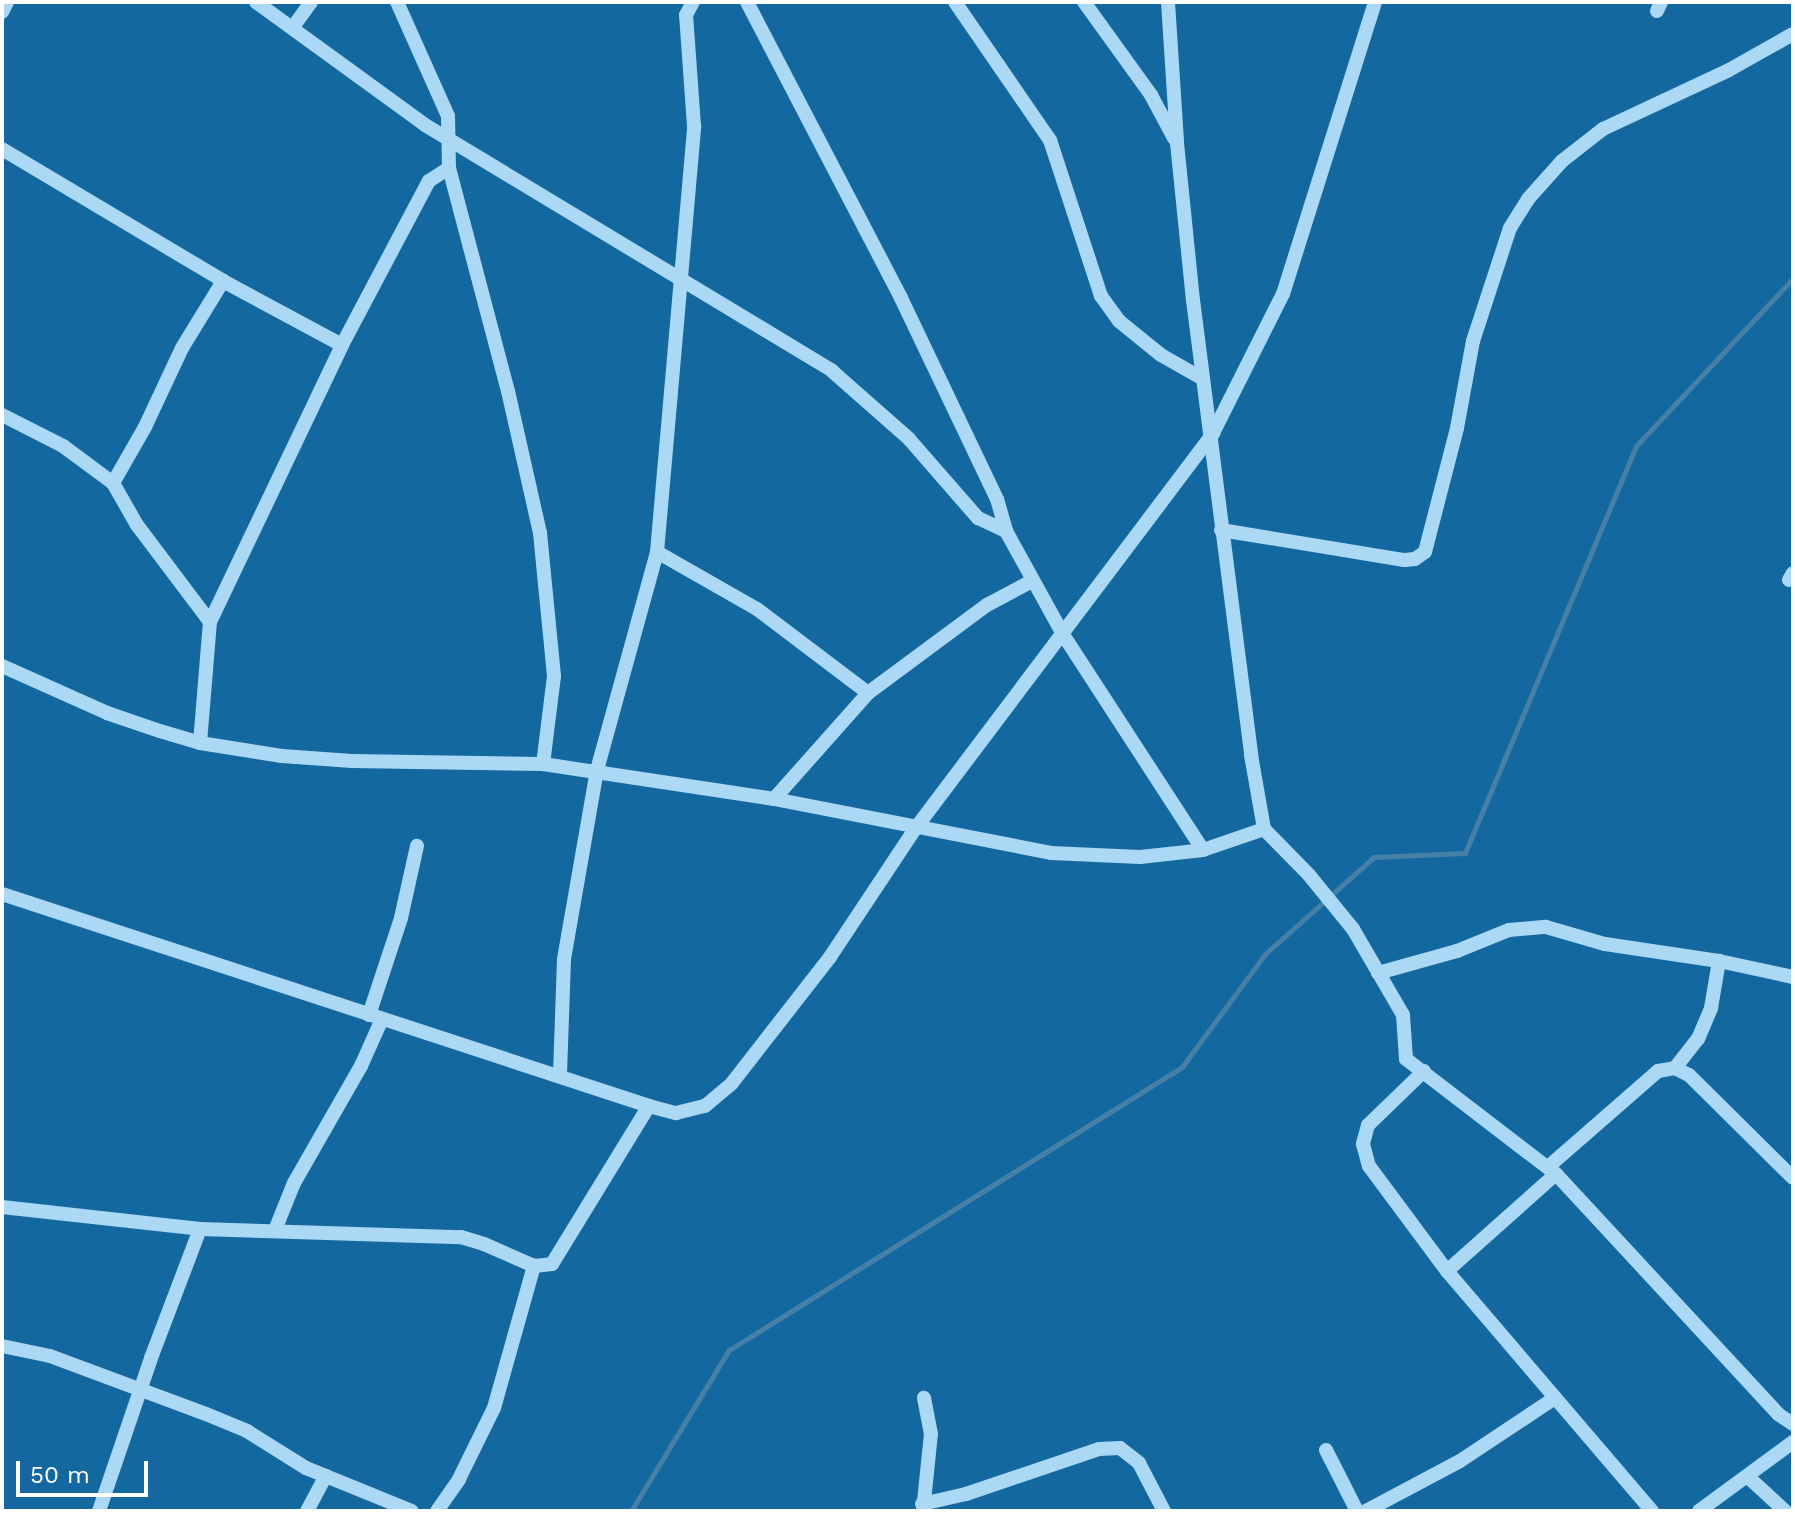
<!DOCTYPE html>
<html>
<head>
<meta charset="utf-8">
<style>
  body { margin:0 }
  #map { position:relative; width:1795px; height:1513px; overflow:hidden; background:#13689f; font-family:"Work Sans",sans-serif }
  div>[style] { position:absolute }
  .stream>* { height:5px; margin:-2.5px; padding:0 2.5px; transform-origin:2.5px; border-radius:2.5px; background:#4680a7 }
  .minor>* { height:14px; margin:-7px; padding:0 7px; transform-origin:7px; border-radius:7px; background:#abd8f4 }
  span { translate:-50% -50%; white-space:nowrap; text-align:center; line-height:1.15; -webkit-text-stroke:6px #13689f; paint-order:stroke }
  .frame { position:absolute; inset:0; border:4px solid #fff; pointer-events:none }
  .scale { position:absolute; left:16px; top:1461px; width:132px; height:36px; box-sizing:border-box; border:4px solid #fff; border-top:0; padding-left:10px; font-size:24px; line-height:28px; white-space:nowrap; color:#fff; -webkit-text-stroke:6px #13689f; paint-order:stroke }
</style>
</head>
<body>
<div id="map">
  <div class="stream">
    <i style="left:631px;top:1511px;width:188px;rotate:-58.7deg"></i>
    <i style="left:729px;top:1350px;width:534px;rotate:-31.99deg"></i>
    <i style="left:1182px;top:1067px;width:140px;rotate:-53.7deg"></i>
    <i style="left:1265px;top:954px;width:146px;rotate:-41.7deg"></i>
    <i style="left:1374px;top:857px;width:91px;rotate:-2.5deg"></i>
    <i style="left:1465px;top:853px;width:441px;rotate:-67.2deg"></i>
    <i style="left:1636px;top:446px;width:230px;rotate:-46.9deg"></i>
  </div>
  <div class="minor">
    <i style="left:256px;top:2px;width:209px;rotate:36deg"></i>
    <i style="left:425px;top:125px;width:476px;rotate:31.1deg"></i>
    <i style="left:832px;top:371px;width:103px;rotate:41.4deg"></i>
    <i style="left:909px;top:439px;width:105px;rotate:48.9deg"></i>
    <i style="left:978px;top:518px;width:31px;rotate:25deg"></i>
    <i style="left:397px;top:2px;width:125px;rotate:65.9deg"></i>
    <i style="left:448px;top:116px;width:52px;rotate:88.9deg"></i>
    <i style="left:449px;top:168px;width:231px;rotate:75.2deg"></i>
    <i style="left:508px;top:391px;width:146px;rotate:77.3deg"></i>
    <i style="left:540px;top:533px;width:144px;rotate:84.4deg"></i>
    <i style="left:554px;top:676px;width:89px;rotate:97.1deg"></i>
    <i style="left:747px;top:2px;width:334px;rotate:62.5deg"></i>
    <i style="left:901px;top:298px;width:223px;rotate:64.5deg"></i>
    <i style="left:997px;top:499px;width:33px;rotate:74deg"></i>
    <i style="left:1006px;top:531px;width:120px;rotate:61.1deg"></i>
    <i style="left:1064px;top:636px;width:255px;rotate:57deg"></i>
    <i style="left:1203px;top:850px;width:65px;rotate:-19deg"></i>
    <i style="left:955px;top:2px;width:168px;rotate:55.5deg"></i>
    <i style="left:1050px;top:140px;width:164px;rotate:71.9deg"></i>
    <i style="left:1101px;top:296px;width:31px;rotate:54deg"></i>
    <i style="left:1119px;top:321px;width:54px;rotate:39deg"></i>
    <i style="left:1161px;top:355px;width:48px;rotate:29.7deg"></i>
    <i style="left:1084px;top:2px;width:115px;rotate:54.2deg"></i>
    <i style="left:1151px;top:95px;width:49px;rotate:61.9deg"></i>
    <i style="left:1168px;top:2px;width:141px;rotate:86.3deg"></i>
    <i style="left:1177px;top:143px;width:158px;rotate:84.2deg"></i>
    <i style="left:1193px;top:300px;width:459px;rotate:82.7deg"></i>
    <i style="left:1251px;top:755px;width:75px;rotate:80deg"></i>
    <i style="left:1264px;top:829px;width:64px;rotate:45.6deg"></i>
    <i style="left:1309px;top:875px;width:70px;rotate:50.8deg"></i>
    <i style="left:1353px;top:929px;width:99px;rotate:59.8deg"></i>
    <i style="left:1403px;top:1015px;width:44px;rotate:86.1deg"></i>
    <i style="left:1406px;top:1059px;width:189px;rotate:37.5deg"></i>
    <i style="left:1556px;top:1174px;width:327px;rotate:47.2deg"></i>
    <i style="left:1778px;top:1414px;width:18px;rotate:34deg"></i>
    <i style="left:1657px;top:11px;width:10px;rotate:-66deg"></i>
    <i style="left:2px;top:12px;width:11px;rotate:-63deg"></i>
    <i style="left:293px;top:27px;width:31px;rotate:-54deg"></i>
    <i style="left:2px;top:149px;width:257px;rotate:30.8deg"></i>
    <i style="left:223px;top:281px;width:135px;rotate:28.3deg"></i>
    <i style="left:2px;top:415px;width:68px;rotate:26.9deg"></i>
    <i style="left:63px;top:446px;width:62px;rotate:36.5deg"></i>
    <i style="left:113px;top:483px;width:48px;rotate:60.3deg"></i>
    <i style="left:137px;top:525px;width:121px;rotate:53deg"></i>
    <i style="left:113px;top:483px;width:64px;rotate:-60.3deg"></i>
    <i style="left:145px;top:427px;width:87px;rotate:-64.9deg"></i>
    <i style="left:182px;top:348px;width:79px;rotate:-58.5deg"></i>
    <i style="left:1221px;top:530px;width:186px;rotate:9.3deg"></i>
    <i style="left:1405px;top:560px;width:10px;rotate:-6deg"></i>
    <i style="left:1415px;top:559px;width:12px;rotate:-35deg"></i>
    <i style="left:1425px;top:552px;width:128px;rotate:-75.5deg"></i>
    <i style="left:1457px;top:428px;width:88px;rotate:-79.6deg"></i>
    <i style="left:1473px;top:341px;width:119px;rotate:-71.9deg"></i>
    <i style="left:1510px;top:228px;width:34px;rotate:-58deg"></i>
    <i style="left:1528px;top:199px;width:51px;rotate:-48.2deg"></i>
    <i style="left:1562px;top:161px;width:52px;rotate:-38deg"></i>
    <i style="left:1603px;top:129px;width:139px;rotate:-25.1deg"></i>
    <i style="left:1729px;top:70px;width:73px;rotate:-29.4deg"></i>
    <i style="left:657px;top:552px;width:115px;rotate:29.7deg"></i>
    <i style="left:757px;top:609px;width:139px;rotate:37.1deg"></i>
    <i style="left:1789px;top:580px;width:8px;rotate:-60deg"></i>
    <i style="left:2px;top:666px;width:115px;rotate:24.1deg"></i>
    <i style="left:107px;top:713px;width:56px;rotate:18.8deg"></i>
    <i style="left:160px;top:731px;width:42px;rotate:16.7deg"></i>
    <i style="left:200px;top:743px;width:83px;rotate:9deg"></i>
    <i style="left:282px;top:756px;width:70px;rotate:4.1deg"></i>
    <i style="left:352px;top:761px;width:191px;rotate:0.9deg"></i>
    <i style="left:543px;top:764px;width:234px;rotate:8.6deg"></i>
    <i style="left:774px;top:799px;width:282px;rotate:11deg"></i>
    <i style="left:1051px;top:853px;width:89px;rotate:2.6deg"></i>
    <i style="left:1140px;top:857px;width:63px;rotate:-6.3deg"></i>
    <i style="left:200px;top:743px;width:121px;rotate:-85.3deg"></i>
    <i style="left:210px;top:622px;width:307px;rotate:-64.5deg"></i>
    <i style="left:342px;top:345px;width:186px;rotate:-62.1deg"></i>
    <i style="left:429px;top:181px;width:24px;rotate:-33deg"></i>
    <i style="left:774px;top:799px;width:142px;rotate:-48.4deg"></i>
    <i style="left:868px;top:693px;width:148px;rotate:-36.5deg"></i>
    <i style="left:987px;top:605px;width:51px;rotate:-28.1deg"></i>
    <i style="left:2px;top:894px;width:681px;rotate:18.14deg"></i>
    <i style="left:1378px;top:973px;width:82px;rotate:-15.6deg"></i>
    <i style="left:1457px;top:951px;width:56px;rotate:-22deg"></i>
    <i style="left:1509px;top:930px;width:37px;rotate:-5deg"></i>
    <i style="left:1546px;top:927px;width:61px;rotate:16.1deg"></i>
    <i style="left:1605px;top:944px;width:115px;rotate:8.5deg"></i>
    <i style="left:1719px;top:961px;width:76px;rotate:12.2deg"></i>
    <i style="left:369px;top:1015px;width:102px;rotate:-71.7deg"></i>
    <i style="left:401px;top:918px;width:74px;rotate:-77.5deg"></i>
    <i style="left:1675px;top:1068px;width:37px;rotate:-52deg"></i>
    <i style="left:1698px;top:1039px;width:34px;rotate:-67deg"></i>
    <i style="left:1711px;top:1008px;width:48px;rotate:-80.3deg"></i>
    <i style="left:1424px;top:1071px;width:78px;rotate:136deg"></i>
    <i style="left:1368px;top:1125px;width:20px;rotate:105deg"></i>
    <i style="left:1363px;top:1144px;width:23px;rotate:75deg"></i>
    <i style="left:1369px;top:1166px;width:131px;rotate:53.4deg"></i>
    <i style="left:1447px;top:1271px;width:316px;rotate:49.5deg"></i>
    <i style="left:560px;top:1074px;width:115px;rotate:-88deg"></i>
    <i style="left:564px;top:959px;width:192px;rotate:-80.1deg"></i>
    <i style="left:597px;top:770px;width:226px;rotate:-74.6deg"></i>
    <i style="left:657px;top:552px;width:428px;rotate:-85deg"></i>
    <i style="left:694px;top:126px;width:111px;rotate:-94.1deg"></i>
    <i style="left:686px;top:15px;width:15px;rotate:-62deg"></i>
    <i style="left:1548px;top:1167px;width:146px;rotate:-41.1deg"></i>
    <i style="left:1658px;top:1071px;width:17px;rotate:-10deg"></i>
    <i style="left:1675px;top:1068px;width:16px;rotate:27deg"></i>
    <i style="left:1689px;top:1075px;width:146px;rotate:44.7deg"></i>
    <i style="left:2px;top:1207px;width:199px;rotate:6.3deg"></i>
    <i style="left:200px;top:1229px;width:261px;rotate:1.8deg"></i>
    <i style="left:461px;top:1237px;width:24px;rotate:17deg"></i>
    <i style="left:484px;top:1244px;width:55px;rotate:23.7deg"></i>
    <i style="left:275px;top:1230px;width:51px;rotate:-68deg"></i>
    <i style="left:294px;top:1183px;width:135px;rotate:-60.2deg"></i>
    <i style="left:361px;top:1066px;width:51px;rotate:-65.9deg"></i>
    <i style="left:1447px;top:1271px;width:146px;rotate:-41.7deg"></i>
    <i style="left:2px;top:1346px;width:49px;rotate:11.8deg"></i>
    <i style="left:50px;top:1356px;width:166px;rotate:20.4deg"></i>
    <i style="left:206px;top:1414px;width:44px;rotate:22.5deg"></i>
    <i style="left:247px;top:1431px;width:70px;rotate:32.1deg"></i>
    <i style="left:306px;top:1468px;width:114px;rotate:22.1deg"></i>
    <i style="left:1326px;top:1450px;width:68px;rotate:63.1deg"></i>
    <i style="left:1747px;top:1476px;width:52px;rotate:42.6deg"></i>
    <i style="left:922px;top:1504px;width:45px;rotate:-12.8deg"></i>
    <i style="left:966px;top:1494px;width:140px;rotate:-18.7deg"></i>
    <i style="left:1099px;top:1449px;width:21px;rotate:-3deg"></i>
    <i style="left:1120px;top:1448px;width:24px;rotate:38deg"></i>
    <i style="left:1139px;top:1463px;width:54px;rotate:62.5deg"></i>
    <i style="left:99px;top:1511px;width:162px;rotate:-71.2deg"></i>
    <i style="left:151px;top:1358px;width:138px;rotate:-69.2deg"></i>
    <i style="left:307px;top:1511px;width:40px;rotate:-62deg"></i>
    <i style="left:437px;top:1511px;width:39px;rotate:-55deg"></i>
    <i style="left:459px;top:1479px;width:79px;rotate:-63.8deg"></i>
    <i style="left:494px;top:1408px;width:148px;rotate:-74.3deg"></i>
    <i style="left:534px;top:1266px;width:18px;rotate:-6deg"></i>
    <i style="left:552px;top:1264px;width:185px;rotate:-58.5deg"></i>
    <i style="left:649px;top:1106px;width:28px;rotate:15deg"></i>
    <i style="left:676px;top:1113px;width:30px;rotate:-14deg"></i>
    <i style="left:705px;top:1106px;width:35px;rotate:-40deg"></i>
    <i style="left:732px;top:1083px;width:160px;rotate:-52.1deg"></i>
    <i style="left:830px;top:957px;width:154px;rotate:-56.4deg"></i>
    <i style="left:915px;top:829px;width:496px;rotate:-53deg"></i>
    <i style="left:1213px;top:433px;width:156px;rotate:-63.3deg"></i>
    <i style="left:1283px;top:294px;width:306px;rotate:-72.5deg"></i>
    <i style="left:923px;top:1511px;width:77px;rotate:-84.1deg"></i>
    <i style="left:931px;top:1434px;width:37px;rotate:-101deg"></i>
    <i style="left:1366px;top:1511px;width:106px;rotate:-28deg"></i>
    <i style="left:1460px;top:1461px;width:114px;rotate:-33.6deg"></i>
    <i style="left:1699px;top:1511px;width:117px;rotate:-36.3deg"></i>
  </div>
  <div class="frame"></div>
  <div class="scale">50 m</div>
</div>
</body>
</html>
